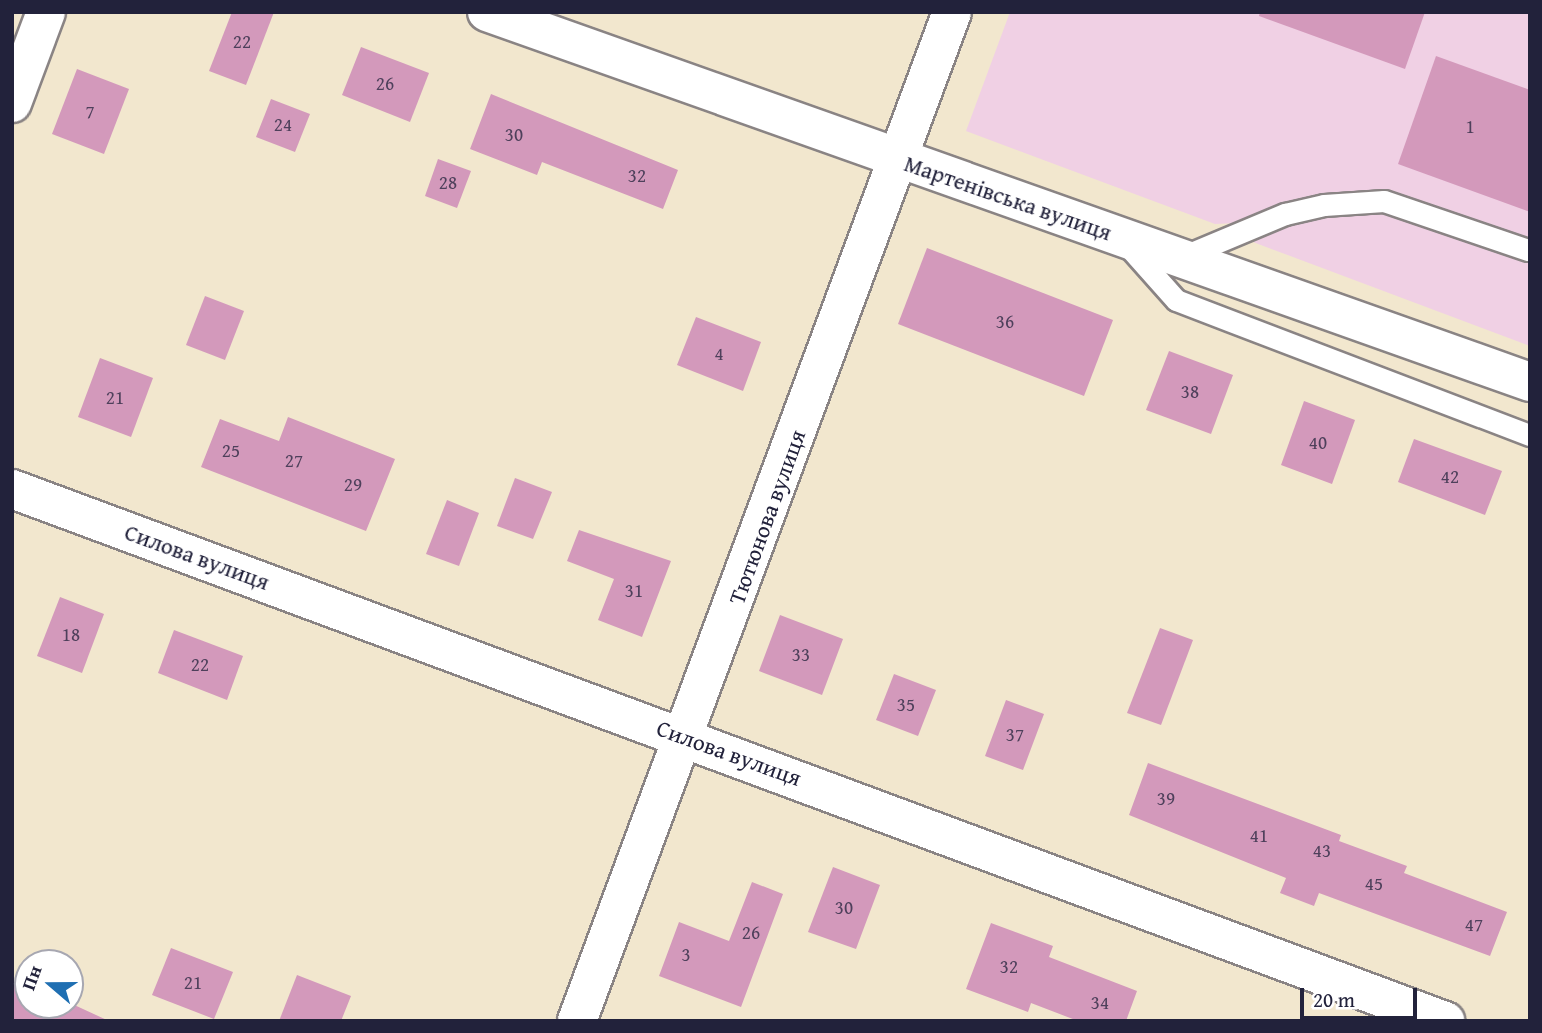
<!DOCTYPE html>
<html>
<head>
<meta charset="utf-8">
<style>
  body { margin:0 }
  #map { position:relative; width:1542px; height:1033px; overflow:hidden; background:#f2e7ce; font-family:"Gentium Book Plus",serif }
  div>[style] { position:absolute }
  .built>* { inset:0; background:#f0d0e4 }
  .building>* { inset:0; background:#d399bb }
  .roads { filter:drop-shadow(2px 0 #8a8484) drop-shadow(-2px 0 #8a8484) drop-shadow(0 2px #8a8484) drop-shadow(0 -2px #8a8484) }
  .lane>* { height:21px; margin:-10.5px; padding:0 10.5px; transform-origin:10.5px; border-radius:10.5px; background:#fff }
  .street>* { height:38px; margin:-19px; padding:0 19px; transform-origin:19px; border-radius:19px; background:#fff }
  .secondary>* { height:38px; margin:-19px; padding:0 19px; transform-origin:19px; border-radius:19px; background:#fff }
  span { translate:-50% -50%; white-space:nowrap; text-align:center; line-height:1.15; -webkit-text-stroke:5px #fff; paint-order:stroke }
  .number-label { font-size:19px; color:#4e405b }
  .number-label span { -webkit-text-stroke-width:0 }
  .street-label { font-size:23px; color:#22223b }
  .frame { position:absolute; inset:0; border:14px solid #22223b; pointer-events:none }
  .north { position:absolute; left:14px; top:949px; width:70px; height:70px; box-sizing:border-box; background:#fff; border:2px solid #a7a7b1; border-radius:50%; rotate:290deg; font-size:19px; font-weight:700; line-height:28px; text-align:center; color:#22223b }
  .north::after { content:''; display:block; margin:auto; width:24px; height:32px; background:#1f6fb2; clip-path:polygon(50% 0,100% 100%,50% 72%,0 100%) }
  .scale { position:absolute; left:1300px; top:988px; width:117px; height:32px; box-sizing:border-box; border:4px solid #22223b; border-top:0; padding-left:9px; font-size:21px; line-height:24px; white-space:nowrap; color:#22223b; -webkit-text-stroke:5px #fff; paint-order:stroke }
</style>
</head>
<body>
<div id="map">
  <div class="built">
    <i style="clip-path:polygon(1010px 12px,1530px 12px,1530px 346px,1253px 242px,1238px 223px,1215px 224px,966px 131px)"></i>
  </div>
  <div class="building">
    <i style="clip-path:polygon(232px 12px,274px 12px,246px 85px,209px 71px)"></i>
    <i style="clip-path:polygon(1260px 12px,1425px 12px,1405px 69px,1259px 16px)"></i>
    <i style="clip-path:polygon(361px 47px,429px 73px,410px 122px,342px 95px)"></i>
    <i style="clip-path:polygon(1436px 56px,1530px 90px,1530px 212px,1398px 164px)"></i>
    <i style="clip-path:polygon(77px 69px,129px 89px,104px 154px,52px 134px)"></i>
    <i style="clip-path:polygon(491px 94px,678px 170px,663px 209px,542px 162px,537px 175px,470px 149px)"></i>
    <i style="clip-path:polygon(271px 99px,310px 114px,295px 152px,256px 137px)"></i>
    <i style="clip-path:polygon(438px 159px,471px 171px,457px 208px,425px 196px)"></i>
    <i style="clip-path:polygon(927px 248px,1113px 320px,1084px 396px,898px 324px)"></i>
    <i style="clip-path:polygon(205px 296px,244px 311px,225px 360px,186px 345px)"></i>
    <i style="clip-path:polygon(696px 317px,761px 342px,743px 391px,677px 365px)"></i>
    <i style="clip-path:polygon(1169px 351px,1233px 375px,1211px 434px,1146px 410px)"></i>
    <i style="clip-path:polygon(100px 358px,153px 378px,131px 437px,78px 417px)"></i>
    <i style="clip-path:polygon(1304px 401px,1355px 420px,1332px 484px,1281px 465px)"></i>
    <i style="clip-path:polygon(288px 417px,395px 459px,366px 531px,201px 467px,220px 419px,279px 441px)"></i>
    <i style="clip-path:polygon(1414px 439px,1502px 471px,1485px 515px,1398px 482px)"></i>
    <i style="clip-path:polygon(515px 478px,552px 492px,533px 539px,497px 526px)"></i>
    <i style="clip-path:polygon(447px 500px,479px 513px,459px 566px,426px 554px)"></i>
    <i style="clip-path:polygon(579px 530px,671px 561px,642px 637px,598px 620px,614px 579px,567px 561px)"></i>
    <i style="clip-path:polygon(60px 597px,104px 614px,82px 673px,37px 656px)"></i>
    <i style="clip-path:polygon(780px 615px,843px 639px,822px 695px,759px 671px)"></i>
    <i style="clip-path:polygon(1160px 628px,1193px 640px,1161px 725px,1127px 713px)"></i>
    <i style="clip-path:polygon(174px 630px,243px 656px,227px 700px,158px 673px)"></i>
    <i style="clip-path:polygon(894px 674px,936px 690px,918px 736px,876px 720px)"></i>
    <i style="clip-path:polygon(1006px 700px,1044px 714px,1023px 770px,985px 756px)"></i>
    <i style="clip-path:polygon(1148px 763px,1341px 835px,1339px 841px,1407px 866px,1404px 873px,1507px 912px,1490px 956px,1319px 893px,1314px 906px,1280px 893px,1286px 878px,1129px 815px)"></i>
    <i style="clip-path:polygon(833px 867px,880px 885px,856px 949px,808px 932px)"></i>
    <i style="clip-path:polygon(752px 882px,783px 894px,741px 1007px,659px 976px,679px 922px,729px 941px)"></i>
    <i style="clip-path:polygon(991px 923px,1053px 946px,1049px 957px,1137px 991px,1126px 1021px,1078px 1021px,1031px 1003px,1028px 1012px,966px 989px)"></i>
    <i style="clip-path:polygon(171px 948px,233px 972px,214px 1019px,152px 995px)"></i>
    <i style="clip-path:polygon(297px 975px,351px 996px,341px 1021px,279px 1021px)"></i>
    <i style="clip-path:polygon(12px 981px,28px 987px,28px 1005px,70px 1003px,109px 1021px,12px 1021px)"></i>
  </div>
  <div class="roads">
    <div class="lane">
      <i style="left:1128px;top:246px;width:72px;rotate:48.4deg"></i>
      <i style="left:1176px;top:300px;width:379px;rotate:20.9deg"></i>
      <i style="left:1182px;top:257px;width:112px;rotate:-22.7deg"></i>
      <i style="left:1285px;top:214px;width:40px;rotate:-13deg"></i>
      <i style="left:1324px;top:205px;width:60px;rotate:-3.8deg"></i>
      <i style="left:1384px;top:201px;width:152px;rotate:18.8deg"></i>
    </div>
    <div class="street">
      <i style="left:487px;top:12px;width:1107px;rotate:19.53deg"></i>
      <i style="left:12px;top:103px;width:97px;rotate:-69.5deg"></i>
      <i style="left:12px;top:489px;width:1529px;rotate:20.37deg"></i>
    </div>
    <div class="secondary">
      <i style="left:577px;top:1021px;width:1076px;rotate:-69.61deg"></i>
    </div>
  </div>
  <div class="number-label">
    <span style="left:242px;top:42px">22</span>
    <span style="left:385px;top:84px">26</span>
    <span style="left:90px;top:112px">7</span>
    <span style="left:283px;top:125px">24</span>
    <span style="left:1470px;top:127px">1</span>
    <span style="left:514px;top:135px">30</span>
    <span style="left:637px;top:176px">32</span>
    <span style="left:448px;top:183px">28</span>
    <span style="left:1005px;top:322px">36</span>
    <span style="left:719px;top:354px">4</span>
    <span style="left:1190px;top:392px">38</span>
    <span style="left:115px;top:398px">21</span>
    <span style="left:1318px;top:443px">40</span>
    <span style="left:231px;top:451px">25</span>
    <span style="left:294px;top:461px">27</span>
    <span style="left:1450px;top:477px">42</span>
    <span style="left:353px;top:485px">29</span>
    <span style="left:634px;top:591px">31</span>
    <span style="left:71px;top:635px">18</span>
    <span style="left:801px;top:655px">33</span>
    <span style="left:200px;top:665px">22</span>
    <span style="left:906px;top:705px">35</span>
    <span style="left:1015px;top:735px">37</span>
    <span style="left:1166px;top:799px">39</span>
    <span style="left:1259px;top:836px">41</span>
    <span style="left:1322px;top:851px">43</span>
    <span style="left:1374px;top:884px">45</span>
    <span style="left:844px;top:908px">30</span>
    <span style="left:1474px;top:925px">47</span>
    <span style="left:751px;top:933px">26</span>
    <span style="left:686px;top:955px">3</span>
    <span style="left:1009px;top:967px">32</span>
    <span style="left:193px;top:983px">21</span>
    <span style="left:1100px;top:1003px">34</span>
  </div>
  <div class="street-label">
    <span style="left:1008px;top:198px;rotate:19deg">Мартенівська вулиця</span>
    <span style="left:767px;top:517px;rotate:-70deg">Тютюнова вулиця</span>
    <span style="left:197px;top:557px;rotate:20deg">Силова вулиця</span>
    <span style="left:729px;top:753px;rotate:20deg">Силова вулиця</span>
  </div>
  <div class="frame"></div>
  <div class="north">Пн</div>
  <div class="scale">20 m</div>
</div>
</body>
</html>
